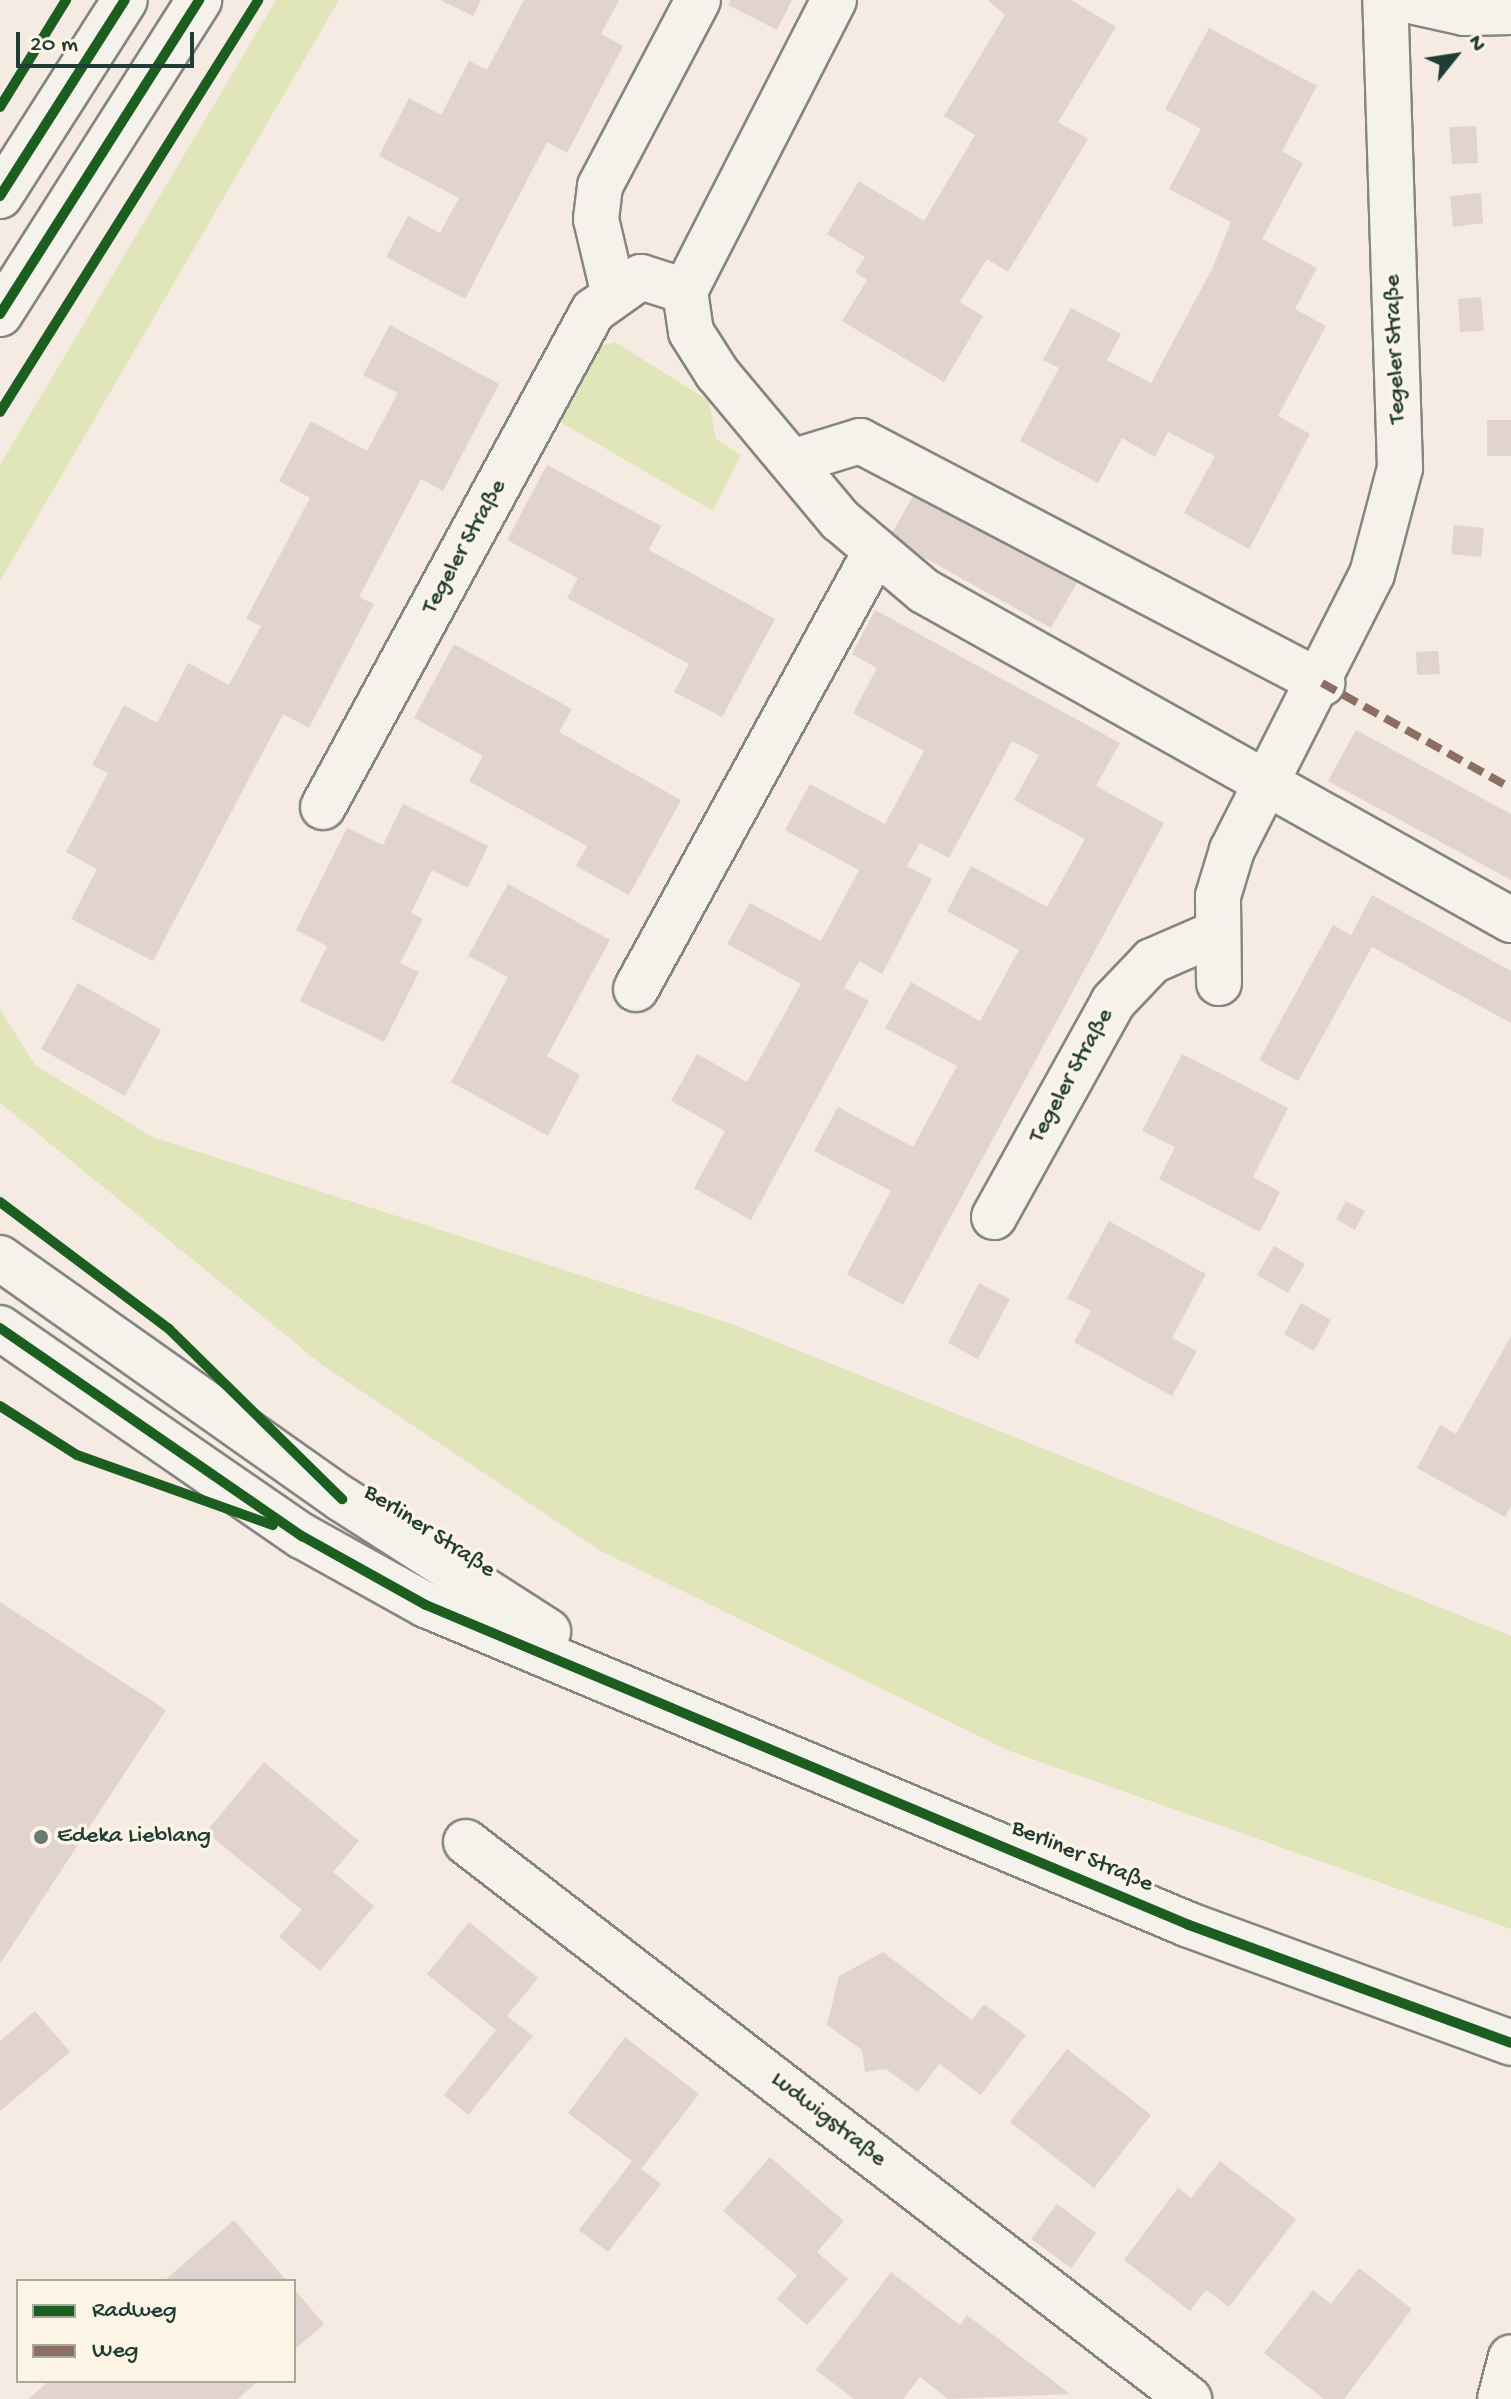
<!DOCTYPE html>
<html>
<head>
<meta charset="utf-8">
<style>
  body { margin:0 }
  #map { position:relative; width:1511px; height:2399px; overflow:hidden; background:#f5ebe3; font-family:"Gochi Hand",sans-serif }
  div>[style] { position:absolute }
  .green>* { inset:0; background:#e0e6b9 }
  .building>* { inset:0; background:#e1d3ce }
  .roads { filter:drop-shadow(2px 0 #858681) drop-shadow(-2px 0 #858681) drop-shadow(0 2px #858681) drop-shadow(0 -2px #858681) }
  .minor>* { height:44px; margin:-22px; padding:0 22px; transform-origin:22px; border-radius:22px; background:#f5f1eb }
  .quiet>* { height:8px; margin-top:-4px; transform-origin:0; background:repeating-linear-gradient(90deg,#8d6e63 0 16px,transparent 0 24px) }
  .cycleway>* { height:10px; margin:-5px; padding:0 5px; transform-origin:5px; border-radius:5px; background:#1b5e20 }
  .dots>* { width:22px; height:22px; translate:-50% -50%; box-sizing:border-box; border:4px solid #fcf5e5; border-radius:50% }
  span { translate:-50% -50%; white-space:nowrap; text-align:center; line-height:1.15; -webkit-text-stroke:7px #fcf5e5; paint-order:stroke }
  .street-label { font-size:24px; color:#1f3d34 }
  .poi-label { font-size:24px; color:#1f3d34 }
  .left { translate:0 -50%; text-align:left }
  .legend { position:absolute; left:16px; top:2279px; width:280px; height:104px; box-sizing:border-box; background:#fcf5e5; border:2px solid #a4ab9e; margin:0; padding:10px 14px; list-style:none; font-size:24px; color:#1f3d34 }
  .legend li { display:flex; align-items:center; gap:16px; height:40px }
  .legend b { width:40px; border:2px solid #a4ab9e }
  .north { position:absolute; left:1415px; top:16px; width:80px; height:80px; -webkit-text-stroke:6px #fcf5e5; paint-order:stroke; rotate:60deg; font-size:22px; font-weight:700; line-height:32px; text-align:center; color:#1f3d34 }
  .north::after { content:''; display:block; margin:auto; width:28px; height:36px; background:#1f3d34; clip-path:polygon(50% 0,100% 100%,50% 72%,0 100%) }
  .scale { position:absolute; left:16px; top:32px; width:178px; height:36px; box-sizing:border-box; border:4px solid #1f3d34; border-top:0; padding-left:10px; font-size:24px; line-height:28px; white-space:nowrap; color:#1f3d34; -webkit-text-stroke:6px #fcf5e5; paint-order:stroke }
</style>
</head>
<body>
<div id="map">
  <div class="green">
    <i style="clip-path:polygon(276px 0,339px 0,0 581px,0 465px)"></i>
    <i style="clip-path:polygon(615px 342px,709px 401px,716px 439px,741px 455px,713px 511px,555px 419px,593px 348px)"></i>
    <i style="clip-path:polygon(0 1009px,35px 1065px,152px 1137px,732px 1324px,1511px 1636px,1511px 1929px,1007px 1750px,599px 1550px,321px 1364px,0 1103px)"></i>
  </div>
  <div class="building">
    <i style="clip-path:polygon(440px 0,481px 0,473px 16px)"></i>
    <i style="clip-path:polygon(524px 0,619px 0,601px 34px,623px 46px,567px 153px,547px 142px,465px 299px,386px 257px,408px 216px,440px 233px,459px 198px,379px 156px,409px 98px,441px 115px,469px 61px,487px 70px)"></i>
    <i style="clip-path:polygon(731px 0,792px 0,777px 30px,728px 5px)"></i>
    <i style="clip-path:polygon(988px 0,1071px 0,1116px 27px,1058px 122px,1088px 139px,1008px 272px,987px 259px,960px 302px,983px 316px,944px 382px,842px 321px,867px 280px,855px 272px,865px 257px,827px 234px,859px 181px,924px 221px,975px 135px,944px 116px,1005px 15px)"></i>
    <i style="clip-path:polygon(1209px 28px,1317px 86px,1282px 151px,1303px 163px,1262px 239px,1317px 268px,1295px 309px,1326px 326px,1278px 416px,1310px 434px,1249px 549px,1184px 513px,1215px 456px,1168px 432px,1155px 457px,1122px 438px,1098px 483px,1020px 441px,1059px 368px,1043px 360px,1071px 308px,1121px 334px,1107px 360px,1151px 383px,1212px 269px,1231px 222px,1169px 189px,1201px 129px,1165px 109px)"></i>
    <i style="clip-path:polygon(1476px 126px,1478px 163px,1452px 164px,1449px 127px)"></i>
    <i style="clip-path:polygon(1481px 193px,1483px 223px,1453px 227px,1450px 196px)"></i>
    <i style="clip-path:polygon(1481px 297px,1484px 331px,1460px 332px,1458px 299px)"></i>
    <i style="clip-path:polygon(390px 325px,499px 384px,443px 491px,421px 479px,359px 597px,374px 604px,309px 728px,283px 714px,153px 961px,71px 919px,97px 869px,66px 852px,108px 773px,92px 765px,124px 705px,157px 723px,188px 663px,229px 685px,261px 626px,246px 619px,310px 498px,279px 481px,311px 421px,367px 451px,398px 393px,363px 375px)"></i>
    <i style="clip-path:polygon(1487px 420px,1511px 420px,1511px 456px,1487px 456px)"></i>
    <i style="clip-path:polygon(547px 465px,661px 526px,649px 550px,775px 619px,722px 717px,674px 692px,689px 664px,567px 598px,578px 578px,507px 540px)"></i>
    <i style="clip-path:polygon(915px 493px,1077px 583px,1051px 628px,889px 538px)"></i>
    <i style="clip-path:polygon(1454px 525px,1484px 528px,1481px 557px,1451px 554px)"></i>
    <i style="clip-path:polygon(875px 610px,1120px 743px,1096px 786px,1164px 823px,903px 1305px,847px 1274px,891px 1191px,814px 1151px,838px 1107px,913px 1147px,957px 1066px,885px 1028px,911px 982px,980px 1021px,1019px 950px,947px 911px,971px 866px,1047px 907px,1085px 839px,1014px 800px,1039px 755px,1012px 741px,949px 858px,920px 843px,907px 866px,932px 879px,882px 974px,859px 961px,844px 988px,869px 1001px,751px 1220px,694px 1188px,725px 1131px,671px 1101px,697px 1054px,747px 1082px,801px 984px,727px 944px,750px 903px,821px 941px,859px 870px,785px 830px,810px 784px,885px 824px,924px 751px,853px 713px,877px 668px,852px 654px)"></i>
    <i style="clip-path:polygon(454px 644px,572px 709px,559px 732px,681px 800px,629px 895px,576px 866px,587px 846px,469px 781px,483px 756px,414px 718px)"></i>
    <i style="clip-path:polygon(1438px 651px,1440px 674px,1417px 675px,1416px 652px)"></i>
    <i style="clip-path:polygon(1356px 730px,1511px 814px,1511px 880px,1328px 781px)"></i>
    <i style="clip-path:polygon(403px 804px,488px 846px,468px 888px,432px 870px,411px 913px,423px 919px,400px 963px,419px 972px,384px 1042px,300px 1001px,327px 946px,296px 930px,347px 828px,383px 845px)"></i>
    <i style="clip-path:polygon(508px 884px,610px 940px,547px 1056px,580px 1075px,548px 1136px,451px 1082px,508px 977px,468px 956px)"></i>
    <i style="clip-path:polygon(1372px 895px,1511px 971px,1511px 1023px,1372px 947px,1298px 1081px,1259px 1060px,1333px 925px,1351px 935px)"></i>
    <i style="clip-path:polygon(78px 983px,161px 1030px,125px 1096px,41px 1049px)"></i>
    <i style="clip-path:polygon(1182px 1054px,1288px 1108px,1253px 1177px,1280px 1192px,1260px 1232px,1159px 1179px,1175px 1147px,1142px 1131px)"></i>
    <i style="clip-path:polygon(1346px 1201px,1365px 1211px,1355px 1230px,1336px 1219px)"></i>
    <i style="clip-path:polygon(1109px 1221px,1206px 1274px,1172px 1338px,1197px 1351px,1172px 1396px,1074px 1342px,1091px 1311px,1067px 1298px)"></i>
    <i style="clip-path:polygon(1274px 1246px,1305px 1264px,1288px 1293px,1257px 1275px)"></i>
    <i style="clip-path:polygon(979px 1283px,1010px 1299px,978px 1359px,948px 1343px)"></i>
    <i style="clip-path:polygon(1301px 1303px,1331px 1320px,1314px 1351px,1284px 1334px)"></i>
    <i style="clip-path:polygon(1511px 1336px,1511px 1506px,1505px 1517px,1417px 1468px,1440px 1425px,1456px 1434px)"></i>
    <i style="clip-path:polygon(0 1602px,166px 1710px,0 1964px)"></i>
    <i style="clip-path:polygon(264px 1762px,359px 1841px,333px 1872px,374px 1906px,320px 1971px,279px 1937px,302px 1910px,206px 1832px)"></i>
    <i style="clip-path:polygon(469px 1922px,538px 1978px,507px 2016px,533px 2036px,468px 2115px,444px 2095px,496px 2030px,427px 1974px)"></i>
    <i style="clip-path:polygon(883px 1952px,972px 2020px,984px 2004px,1026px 2035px,981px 2095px,939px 2064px,918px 2092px,886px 2069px,865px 2072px,862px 2050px,827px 2025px,839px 1976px)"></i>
    <i style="clip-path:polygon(35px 2011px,70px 2052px,0 2111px,0 2041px)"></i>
    <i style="clip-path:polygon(625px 2037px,699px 2094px,641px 2169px,661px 2184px,608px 2252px,579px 2230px,632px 2161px,568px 2113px)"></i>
    <i style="clip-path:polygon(1067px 2049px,1151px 2115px,1094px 2188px,1010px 2122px)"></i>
    <i style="clip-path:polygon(770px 2157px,844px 2221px,817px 2252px,848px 2279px,807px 2325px,777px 2299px,797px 2275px,723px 2211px)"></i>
    <i style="clip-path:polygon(1220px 2161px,1296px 2219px,1229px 2307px,1206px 2290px,1190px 2311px,1124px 2260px,1178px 2188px,1191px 2198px)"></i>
    <i style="clip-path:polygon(1057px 2204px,1096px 2233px,1071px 2268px,1031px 2239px)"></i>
    <i style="clip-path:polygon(234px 2220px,287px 2281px,164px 2281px)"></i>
    <i style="clip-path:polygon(1359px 2268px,1412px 2309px,1344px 2399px,1324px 2399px,1264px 2353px,1313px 2290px,1331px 2304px)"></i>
    <i style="clip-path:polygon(891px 2272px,960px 2325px,967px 2315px,1070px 2394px,948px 2399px,920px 2377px,903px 2399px,854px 2399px,816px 2370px)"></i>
    <i style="clip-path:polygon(294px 2289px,324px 2324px,294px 2350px)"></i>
    <i style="clip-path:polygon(49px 2381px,258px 2381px,238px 2399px,28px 2399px)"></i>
  </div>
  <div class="roads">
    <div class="minor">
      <i style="left:834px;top:0;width:327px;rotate:117.1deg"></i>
      <i style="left:685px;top:291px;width:41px;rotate:81.7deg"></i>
      <i style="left:691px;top:332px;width:49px;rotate:57.6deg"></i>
      <i style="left:717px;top:373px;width:192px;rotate:50.1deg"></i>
      <i style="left:840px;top:520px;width:110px;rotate:40.2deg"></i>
      <i style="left:924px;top:591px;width:673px;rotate:29.27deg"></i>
      <i style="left:1406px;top:0;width:59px;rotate:12.6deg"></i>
      <i style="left:1464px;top:13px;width:47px;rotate:-1.2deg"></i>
      <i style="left:0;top:196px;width:232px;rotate:-57.5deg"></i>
      <i style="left:613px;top:291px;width:74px;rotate:-103.3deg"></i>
      <i style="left:596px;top:219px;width:33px;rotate:-83deg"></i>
      <i style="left:600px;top:186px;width:210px;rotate:-62.2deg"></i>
      <i style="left:0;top:314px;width:372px;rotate:-57.6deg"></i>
      <i style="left:795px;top:461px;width:68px;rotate:-17.1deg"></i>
      <i style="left:860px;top:441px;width:522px;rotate:27.65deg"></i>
      <i style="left:323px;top:807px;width:565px;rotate:-61.44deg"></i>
      <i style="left:593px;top:311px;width:59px;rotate:-35.3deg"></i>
      <i style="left:641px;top:277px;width:46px;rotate:17.7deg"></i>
      <i style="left:1219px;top:983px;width:87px;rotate:-90.7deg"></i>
      <i style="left:1218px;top:896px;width:48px;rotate:-73.1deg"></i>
      <i style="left:1232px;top:850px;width:309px;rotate:-63.1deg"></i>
      <i style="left:1372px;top:574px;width:110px;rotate:-75.2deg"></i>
      <i style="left:1400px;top:468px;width:468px;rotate:-91.8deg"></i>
      <i style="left:636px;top:989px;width:495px;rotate:-61.3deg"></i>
      <i style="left:994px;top:1217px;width:246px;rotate:-61deg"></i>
      <i style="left:1113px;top:1002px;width:57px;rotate:-46.4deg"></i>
      <i style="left:1152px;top:961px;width:68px;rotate:-23.5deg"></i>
      <i style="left:0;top:1258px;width:418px;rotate:35.2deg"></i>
      <i style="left:342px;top:1499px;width:245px;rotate:32.7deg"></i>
      <i style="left:0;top:1328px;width:367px;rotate:34.6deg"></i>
      <i style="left:302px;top:1536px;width:142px;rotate:29.1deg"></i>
      <i style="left:426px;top:1605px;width:827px;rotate:22.75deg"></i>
      <i style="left:1189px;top:1925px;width:343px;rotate:20.1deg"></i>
      <i style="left:466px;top:1842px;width:913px;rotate:37.61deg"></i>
      <i style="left:1500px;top:2399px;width:43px;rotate:-75.3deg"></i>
    </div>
  </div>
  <div class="quiet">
    <i style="left:1322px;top:683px;width:216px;rotate:29.1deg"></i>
  </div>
  <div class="cycleway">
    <i style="left:0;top:107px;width:126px;rotate:-58.3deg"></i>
    <i style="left:0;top:196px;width:232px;rotate:-57.5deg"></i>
    <i style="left:0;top:314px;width:372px;rotate:-57.6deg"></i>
    <i style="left:0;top:412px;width:486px;rotate:-57.9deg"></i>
    <i style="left:0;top:1202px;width:211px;rotate:36.9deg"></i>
    <i style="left:169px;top:1329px;width:243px;rotate:44.5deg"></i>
    <i style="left:0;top:1328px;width:367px;rotate:34.6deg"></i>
    <i style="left:302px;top:1536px;width:142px;rotate:29.1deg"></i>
    <i style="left:426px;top:1605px;width:827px;rotate:22.75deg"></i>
    <i style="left:1189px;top:1925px;width:343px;rotate:20.1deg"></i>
    <i style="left:0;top:1406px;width:91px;rotate:32.5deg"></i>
    <i style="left:77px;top:1455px;width:208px;rotate:19.7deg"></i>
  </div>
  <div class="dots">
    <i style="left:41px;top:1837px;background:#6a7a71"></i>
  </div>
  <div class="street-label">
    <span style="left:1396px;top:349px;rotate:-92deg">Tegeler Straße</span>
    <span style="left:465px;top:547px;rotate:-61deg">Tegeler Straße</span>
    <span style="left:1072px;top:1076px;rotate:-61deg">Tegeler Straße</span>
    <span style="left:429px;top:1532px;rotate:33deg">Berliner Straße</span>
    <span style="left:1082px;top:1857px;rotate:23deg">Berliner Straße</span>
    <span style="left:828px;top:2120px;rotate:38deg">Ludwigstraße</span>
  </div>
  <div class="poi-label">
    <span class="left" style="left:57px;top:1837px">Edeka Lieblang</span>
  </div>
  <ul class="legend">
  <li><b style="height:10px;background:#1b5e20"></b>Radweg</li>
  <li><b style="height:10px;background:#8d6e63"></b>Weg</li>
  </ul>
  <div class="north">N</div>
  <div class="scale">20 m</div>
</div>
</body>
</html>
